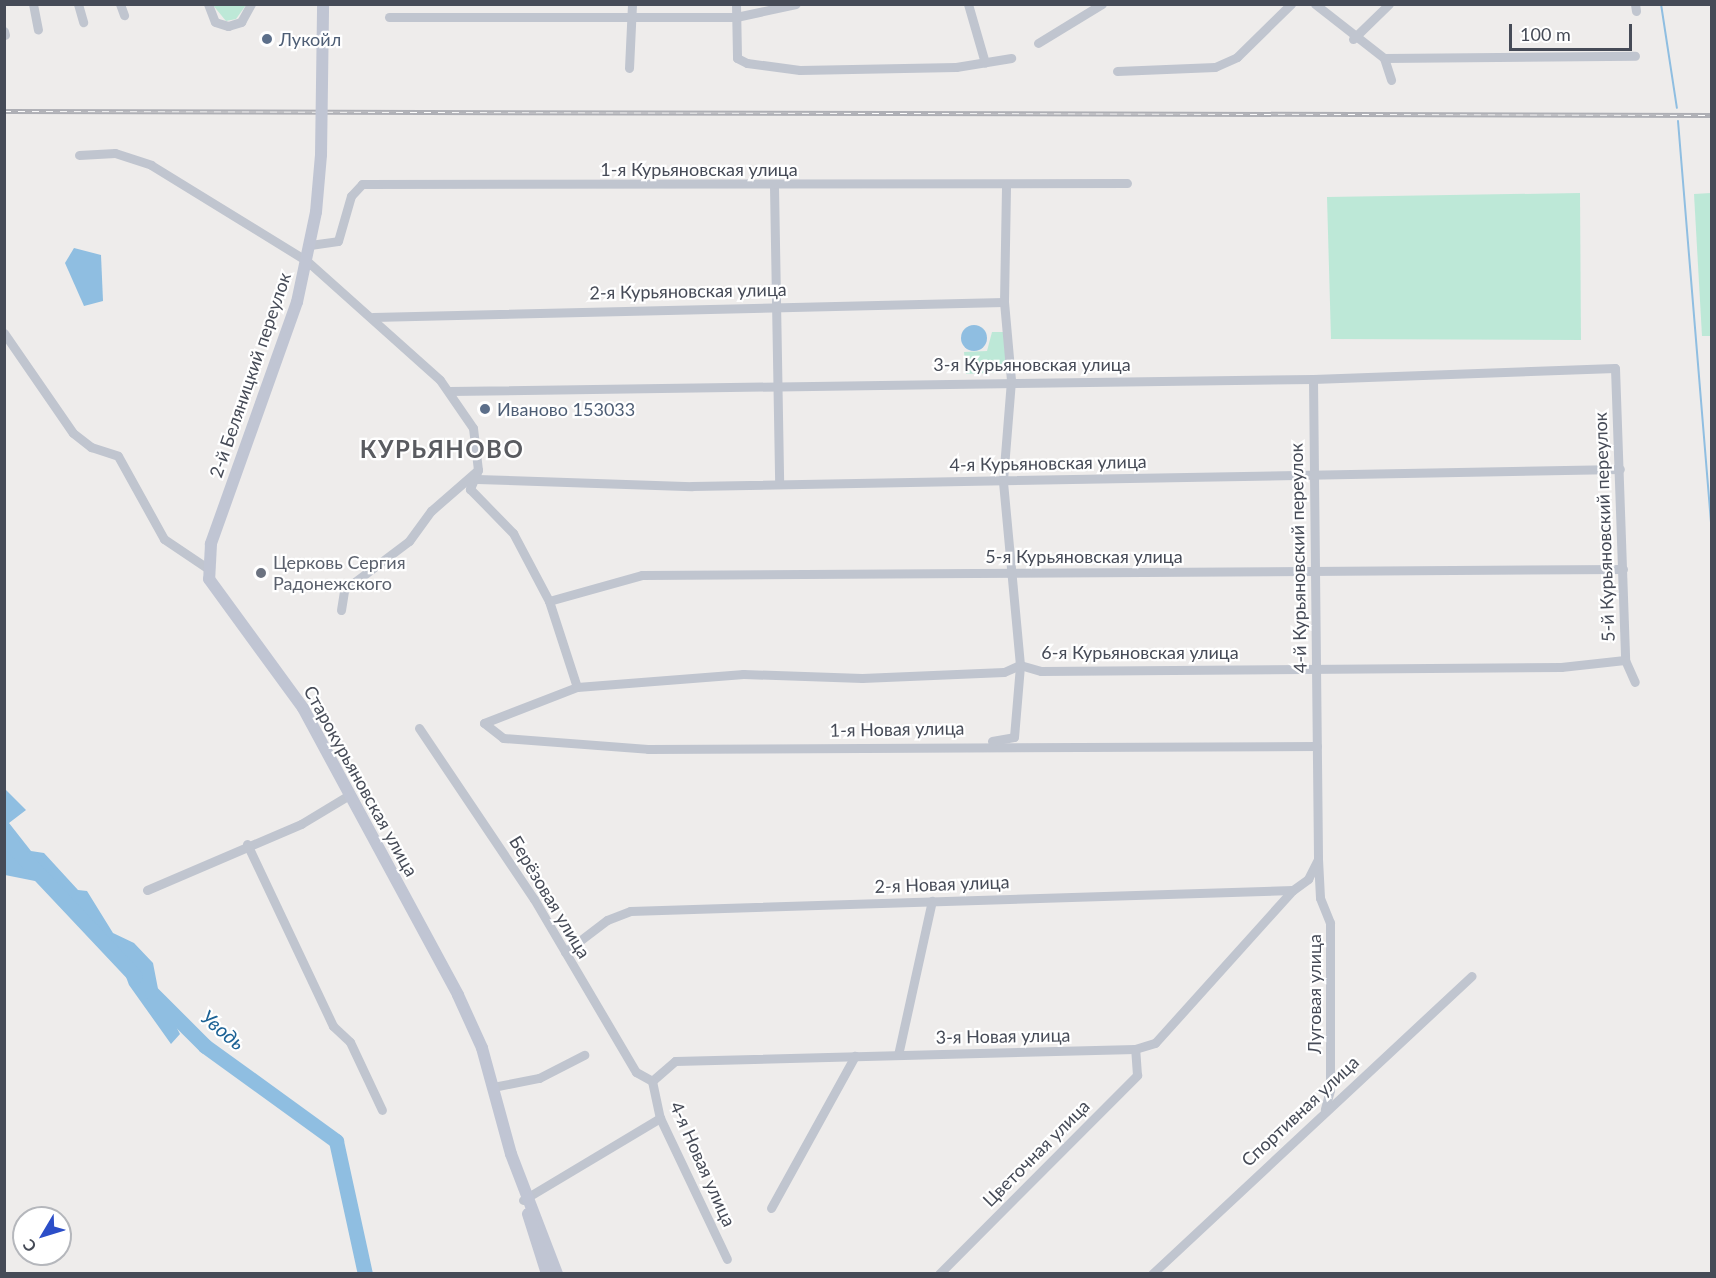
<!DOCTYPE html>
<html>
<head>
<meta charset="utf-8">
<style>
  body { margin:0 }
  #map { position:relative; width:1716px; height:1278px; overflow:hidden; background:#eeeceb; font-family:Lato,sans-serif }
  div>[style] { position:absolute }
  .green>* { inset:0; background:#bde8d7 }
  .water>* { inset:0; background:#8fbee1 }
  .round { border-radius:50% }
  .stream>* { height:2px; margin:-1px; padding:0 1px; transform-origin:1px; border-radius:1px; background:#8fbee1 }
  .river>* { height:15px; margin:-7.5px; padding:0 7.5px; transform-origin:7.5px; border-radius:7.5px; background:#8fbee1 }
  .street>* { height:9px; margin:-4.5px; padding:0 4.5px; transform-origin:4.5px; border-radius:4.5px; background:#c0c5cf }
  .secondary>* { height:12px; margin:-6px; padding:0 6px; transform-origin:6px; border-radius:6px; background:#c0c5d3 }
  .rail>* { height:4.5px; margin-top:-2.25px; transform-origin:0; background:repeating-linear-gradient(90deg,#fff 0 7px,#aeafb5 0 14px); box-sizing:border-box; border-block:2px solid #aeafb5 }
  .secondary-bridge>* { height:12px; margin:-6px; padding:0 6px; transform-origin:6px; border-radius:6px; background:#c0c5d3 }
  .dots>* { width:16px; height:16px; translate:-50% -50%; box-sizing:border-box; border:3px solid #fff; border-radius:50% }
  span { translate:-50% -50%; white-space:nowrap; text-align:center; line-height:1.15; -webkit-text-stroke:4.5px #fff; paint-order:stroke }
  .service-label { font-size:18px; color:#4e5e75 }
  .left { translate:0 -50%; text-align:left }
  .street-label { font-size:18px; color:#464b57 }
  .worship-label { font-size:18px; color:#5b616d }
  .water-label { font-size:20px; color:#1b6194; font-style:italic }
  .district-label { font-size:24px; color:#595b60; font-weight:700; letter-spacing:1.5px }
  .frame { position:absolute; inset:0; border:6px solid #464b57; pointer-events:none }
  .north { position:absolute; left:12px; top:1206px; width:60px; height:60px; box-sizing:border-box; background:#fff; border:2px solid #b5b7bc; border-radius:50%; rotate:232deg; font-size:16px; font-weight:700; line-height:24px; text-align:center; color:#464b57 }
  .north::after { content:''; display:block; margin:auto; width:21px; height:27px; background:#2c4ec8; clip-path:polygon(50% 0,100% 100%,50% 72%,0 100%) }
  .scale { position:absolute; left:1509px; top:24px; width:123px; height:27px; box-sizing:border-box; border:3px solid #464b57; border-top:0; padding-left:8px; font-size:18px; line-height:21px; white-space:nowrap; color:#464b57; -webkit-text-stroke:4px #fff; paint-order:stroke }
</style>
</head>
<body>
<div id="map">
  <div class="green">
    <i style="clip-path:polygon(212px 4px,246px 5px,236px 19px,226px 21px)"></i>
    <i style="clip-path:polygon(1580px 193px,1581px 340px,1331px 339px,1327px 197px)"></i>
    <i style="clip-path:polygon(1711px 193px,1711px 336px,1702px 336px,1694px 194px)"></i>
    <i style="clip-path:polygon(992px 332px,1004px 332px,1006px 372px,966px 374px,964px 352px,987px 351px)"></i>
  </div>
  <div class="water">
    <i style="clip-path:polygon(74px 248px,101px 255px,103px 301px,84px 306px,65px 263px)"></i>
    <i class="round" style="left:961px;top:325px;width:26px;height:26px"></i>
    <i style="clip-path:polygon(4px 788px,26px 810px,9px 823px,31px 851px,44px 853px,78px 890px,87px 891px,113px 933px,134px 943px,153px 963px,159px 994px,180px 1034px,171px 1044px,129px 985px,115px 947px,98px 939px,78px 911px,45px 883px,5px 875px)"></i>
  </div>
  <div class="stream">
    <i style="left:1661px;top:4px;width:105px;rotate:81.3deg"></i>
    <i style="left:1678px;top:121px;width:412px;rotate:85.3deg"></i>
  </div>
  <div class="river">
    <i style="left:4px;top:837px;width:191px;rotate:46.7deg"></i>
    <i style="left:152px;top:993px;width:75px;rotate:45deg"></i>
    <i style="left:205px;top:1046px;width:162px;rotate:35.9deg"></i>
    <i style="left:336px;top:1141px;width:136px;rotate:77.7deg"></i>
  </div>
  <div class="street">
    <i style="left:33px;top:4px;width:26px;rotate:79deg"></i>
    <i style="left:78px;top:4px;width:19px;rotate:74deg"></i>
    <i style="left:120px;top:4px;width:12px;rotate:70deg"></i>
    <i style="left:208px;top:4px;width:19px;rotate:69deg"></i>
    <i style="left:215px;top:22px;width:14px;rotate:17deg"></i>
    <i style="left:228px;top:26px;width:14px;rotate:-17deg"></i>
    <i style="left:241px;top:22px;width:21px;rotate:-61deg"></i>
    <i style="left:736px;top:4px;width:54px;rotate:88.9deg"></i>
    <i style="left:737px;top:58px;width:11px;rotate:27deg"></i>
    <i style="left:747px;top:63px;width:53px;rotate:7.5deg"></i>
    <i style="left:800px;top:70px;width:156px;rotate:-1.1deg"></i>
    <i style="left:956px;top:67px;width:56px;rotate:-9.3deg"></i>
    <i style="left:968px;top:4px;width:61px;rotate:73.9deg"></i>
    <i style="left:1315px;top:4px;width:88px;rotate:38deg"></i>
    <i style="left:1384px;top:58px;width:23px;rotate:72deg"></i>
    <i style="left:1635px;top:4px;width:7px;rotate:82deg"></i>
    <i style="left:389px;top:17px;width:347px"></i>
    <i style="left:736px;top:17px;width:61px;rotate:-12.2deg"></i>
    <i style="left:4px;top:31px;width:4px;rotate:76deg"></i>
    <i style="left:1353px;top:39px;width:50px;rotate:-44.2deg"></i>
    <i style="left:1038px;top:43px;width:75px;rotate:-31.4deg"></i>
    <i style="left:1384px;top:58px;width:251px;rotate:-0.5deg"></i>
    <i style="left:629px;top:68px;width:64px;rotate:-87.3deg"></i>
    <i style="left:1117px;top:71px;width:98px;rotate:-2.3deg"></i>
    <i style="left:1215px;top:67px;width:24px;rotate:-24deg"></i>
    <i style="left:1237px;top:57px;width:76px;rotate:-44.5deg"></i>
    <i style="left:79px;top:155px;width:36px;rotate:-3deg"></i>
    <i style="left:115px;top:153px;width:38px;rotate:18deg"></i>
    <i style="left:151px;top:165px;width:183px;rotate:31.6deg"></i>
    <i style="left:307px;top:261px;width:178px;rotate:41.8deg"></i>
    <i style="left:440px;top:380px;width:58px;rotate:55.5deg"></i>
    <i style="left:473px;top:428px;width:42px;rotate:83.2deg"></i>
    <i style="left:478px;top:470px;width:21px;rotate:113deg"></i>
    <i style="left:470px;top:489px;width:62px;rotate:45.7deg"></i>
    <i style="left:513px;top:533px;width:77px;rotate:62.1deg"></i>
    <i style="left:549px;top:601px;width:90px;rotate:72deg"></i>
    <i style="left:774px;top:186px;width:296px;rotate:89deg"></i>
    <i style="left:310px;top:245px;width:28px;rotate:-8deg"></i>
    <i style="left:338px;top:241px;width:47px;rotate:-73.9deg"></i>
    <i style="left:351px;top:196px;width:16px;rotate:-47deg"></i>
    <i style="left:362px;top:184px;width:765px;rotate:-0.07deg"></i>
    <i style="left:373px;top:317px;width:631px;rotate:-1.36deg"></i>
    <i style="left:4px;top:333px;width:121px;rotate:55.4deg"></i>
    <i style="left:73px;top:433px;width:23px;rotate:38deg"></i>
    <i style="left:91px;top:447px;width:28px;rotate:18deg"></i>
    <i style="left:118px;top:456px;width:95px;rotate:61deg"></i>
    <i style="left:164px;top:539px;width:52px;rotate:34deg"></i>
    <i style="left:1313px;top:379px;width:480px;rotate:89.4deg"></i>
    <i style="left:1318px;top:859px;width:39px;rotate:87deg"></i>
    <i style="left:1320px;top:898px;width:27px;rotate:68deg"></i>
    <i style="left:1330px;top:923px;width:167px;rotate:90deg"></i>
    <i style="left:1330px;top:1090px;width:20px;rotate:105deg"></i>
    <i style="left:449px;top:391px;width:864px;rotate:-0.8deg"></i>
    <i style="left:1313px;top:379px;width:302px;rotate:-2.1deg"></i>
    <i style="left:1615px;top:368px;width:292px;rotate:88deg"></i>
    <i style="left:1625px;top:660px;width:24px;rotate:66deg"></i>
    <i style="left:477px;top:479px;width:215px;rotate:1.9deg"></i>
    <i style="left:692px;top:486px;width:928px;rotate:-1.05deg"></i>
    <i style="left:549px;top:601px;width:97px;rotate:-15.6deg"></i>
    <i style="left:642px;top:575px;width:981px;rotate:-0.35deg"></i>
    <i style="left:341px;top:610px;width:20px;rotate:-81deg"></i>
    <i style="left:344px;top:590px;width:81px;rotate:-37deg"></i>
    <i style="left:409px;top:541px;width:37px;rotate:-54deg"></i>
    <i style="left:431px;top:511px;width:62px;rotate:-41.1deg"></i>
    <i style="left:484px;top:723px;width:100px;rotate:-21.2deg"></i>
    <i style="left:577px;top:687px;width:167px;rotate:-4.5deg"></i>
    <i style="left:743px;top:674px;width:119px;rotate:1.9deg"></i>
    <i style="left:862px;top:678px;width:142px;rotate:-2.4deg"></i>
    <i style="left:1004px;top:672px;width:17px;rotate:-24deg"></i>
    <i style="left:1020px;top:665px;width:22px;rotate:16deg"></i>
    <i style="left:1041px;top:671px;width:520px;rotate:-0.44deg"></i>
    <i style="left:1561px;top:667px;width:64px;rotate:-6.2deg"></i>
    <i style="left:484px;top:723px;width:24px;rotate:38deg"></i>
    <i style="left:503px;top:738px;width:145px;rotate:4.3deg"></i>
    <i style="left:648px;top:749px;width:669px;rotate:-0.26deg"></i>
    <i style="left:419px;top:728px;width:206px;rotate:56.1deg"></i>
    <i style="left:534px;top:899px;width:201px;rotate:59.5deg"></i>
    <i style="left:636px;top:1072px;width:18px;rotate:29deg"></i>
    <i style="left:992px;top:741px;width:22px;rotate:-10deg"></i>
    <i style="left:1014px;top:737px;width:72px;rotate:-85.2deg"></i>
    <i style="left:1020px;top:665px;width:186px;rotate:-95.3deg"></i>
    <i style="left:1003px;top:480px;width:100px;rotate:-85.4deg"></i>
    <i style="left:1011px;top:380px;width:78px;rotate:-95.1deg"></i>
    <i style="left:1004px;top:302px;width:117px;rotate:-89deg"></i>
    <i style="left:247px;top:844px;width:201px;rotate:64.7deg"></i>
    <i style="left:333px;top:1026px;width:23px;rotate:43deg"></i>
    <i style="left:350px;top:1042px;width:75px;rotate:64.8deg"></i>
    <i style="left:147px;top:890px;width:168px;rotate:-23.2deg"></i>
    <i style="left:301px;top:824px;width:56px;rotate:-31.1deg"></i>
    <i style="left:565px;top:952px;width:53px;rotate:-37.3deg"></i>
    <i style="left:607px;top:920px;width:25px;rotate:-21deg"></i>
    <i style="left:630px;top:911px;width:663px;rotate:-1.81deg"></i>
    <i style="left:1293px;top:890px;width:19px;rotate:-36deg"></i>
    <i style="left:1308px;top:879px;width:22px;rotate:-63deg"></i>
    <i style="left:898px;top:1055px;width:158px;rotate:-77.6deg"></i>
    <i style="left:652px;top:1081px;width:30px;rotate:-41deg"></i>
    <i style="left:675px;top:1061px;width:460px;rotate:-1.5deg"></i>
    <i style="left:1135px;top:1049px;width:21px;rotate:-17deg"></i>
    <i style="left:1155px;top:1043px;width:206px;rotate:-48deg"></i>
    <i style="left:652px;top:1081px;width:38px;rotate:78deg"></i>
    <i style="left:660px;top:1118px;width:156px;rotate:64.6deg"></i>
    <i style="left:493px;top:1087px;width:47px;rotate:-11.1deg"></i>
    <i style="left:539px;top:1078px;width:51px;rotate:-27.1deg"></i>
    <i style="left:523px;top:1200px;width:160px;rotate:-30.9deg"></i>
    <i style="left:771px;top:1208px;width:174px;rotate:-61.1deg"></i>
    <i style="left:939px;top:1274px;width:281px;rotate:-45.1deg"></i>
    <i style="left:1137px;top:1075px;width:26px;rotate:-94deg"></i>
    <i style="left:1152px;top:1274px;width:437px;rotate:-43deg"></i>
  </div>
  <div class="secondary">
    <i style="left:321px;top:155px;width:57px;rotate:95deg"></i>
    <i style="left:316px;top:212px;width:92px;rotate:101.9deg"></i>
    <i style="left:297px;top:302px;width:257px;rotate:109.6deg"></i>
    <i style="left:211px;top:544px;width:35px;rotate:93deg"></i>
    <i style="left:209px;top:579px;width:160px;rotate:53.9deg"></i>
    <i style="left:303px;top:708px;width:326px;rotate:61.6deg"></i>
    <i style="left:458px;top:995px;width:58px;rotate:65.6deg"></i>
    <i style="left:482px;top:1048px;width:110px;rotate:74.7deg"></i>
    <i style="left:511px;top:1154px;width:129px;rotate:69deg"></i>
    <i style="left:528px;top:1214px;width:63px;rotate:72.4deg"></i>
  </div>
  <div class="rail">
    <i style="left:4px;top:111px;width:1708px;rotate:0.13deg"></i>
  </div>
  <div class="secondary-bridge">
    <i style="left:321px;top:155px;width:151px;rotate:-89.2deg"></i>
  </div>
  <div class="dots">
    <i style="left:267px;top:39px;background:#5c6f8a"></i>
    <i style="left:485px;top:409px;background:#5c6f8a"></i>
    <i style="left:261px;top:573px;background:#6b7280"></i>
  </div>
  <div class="service-label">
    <span class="left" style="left:279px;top:39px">Лукойл</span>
    <span class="left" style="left:497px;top:409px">Иваново 153033</span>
  </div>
  <div class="street-label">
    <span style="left:699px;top:169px">1-я Курьяновская улица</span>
    <span style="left:688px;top:291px;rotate:-1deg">2-я Курьяновская улица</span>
    <span style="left:1032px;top:364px">3-я Курьяновская улица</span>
    <span style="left:250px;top:375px;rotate:-71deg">2-й Беляницкий переулок</span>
    <span style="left:1048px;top:463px;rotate:-1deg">4-я Курьяновская улица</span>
    <span style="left:1604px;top:527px;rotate:-92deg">5-й Курьяновский переулок</span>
    <span style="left:1084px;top:556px">5-я Курьяновская улица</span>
    <span style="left:1298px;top:558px;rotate:-91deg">4-й Курьяновский переулок</span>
    <span style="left:1140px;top:652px">6-я Курьяновская улица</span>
    <span style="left:897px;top:729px;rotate:-1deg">1-я Новая улица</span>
    <span style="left:361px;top:781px;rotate:61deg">Старокурьяновская улица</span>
    <span style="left:942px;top:884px;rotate:-2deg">2-я Новая улица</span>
    <span style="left:550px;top:897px;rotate:59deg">Берёзовая улица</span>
    <span style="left:1314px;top:994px;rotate:-90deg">Луговая улица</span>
    <span style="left:1003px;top:1036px;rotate:-1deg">3-я Новая улица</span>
    <span style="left:1300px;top:1111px;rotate:-43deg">Спортивная улица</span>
    <span style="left:1036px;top:1153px;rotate:-45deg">Цветочная улица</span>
    <span style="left:703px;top:1164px;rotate:66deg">4-я Новая улица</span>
  </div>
  <div class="worship-label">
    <span class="left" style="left:273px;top:573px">Церковь Сергия<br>Радонежского</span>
  </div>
  <div class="water-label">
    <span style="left:223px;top:1030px;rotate:40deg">Уводь</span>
  </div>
  <div class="district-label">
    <span style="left:442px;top:449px">КУРЬЯНОВО</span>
  </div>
  <div class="frame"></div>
  <div class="north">С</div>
  <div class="scale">100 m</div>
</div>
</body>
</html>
